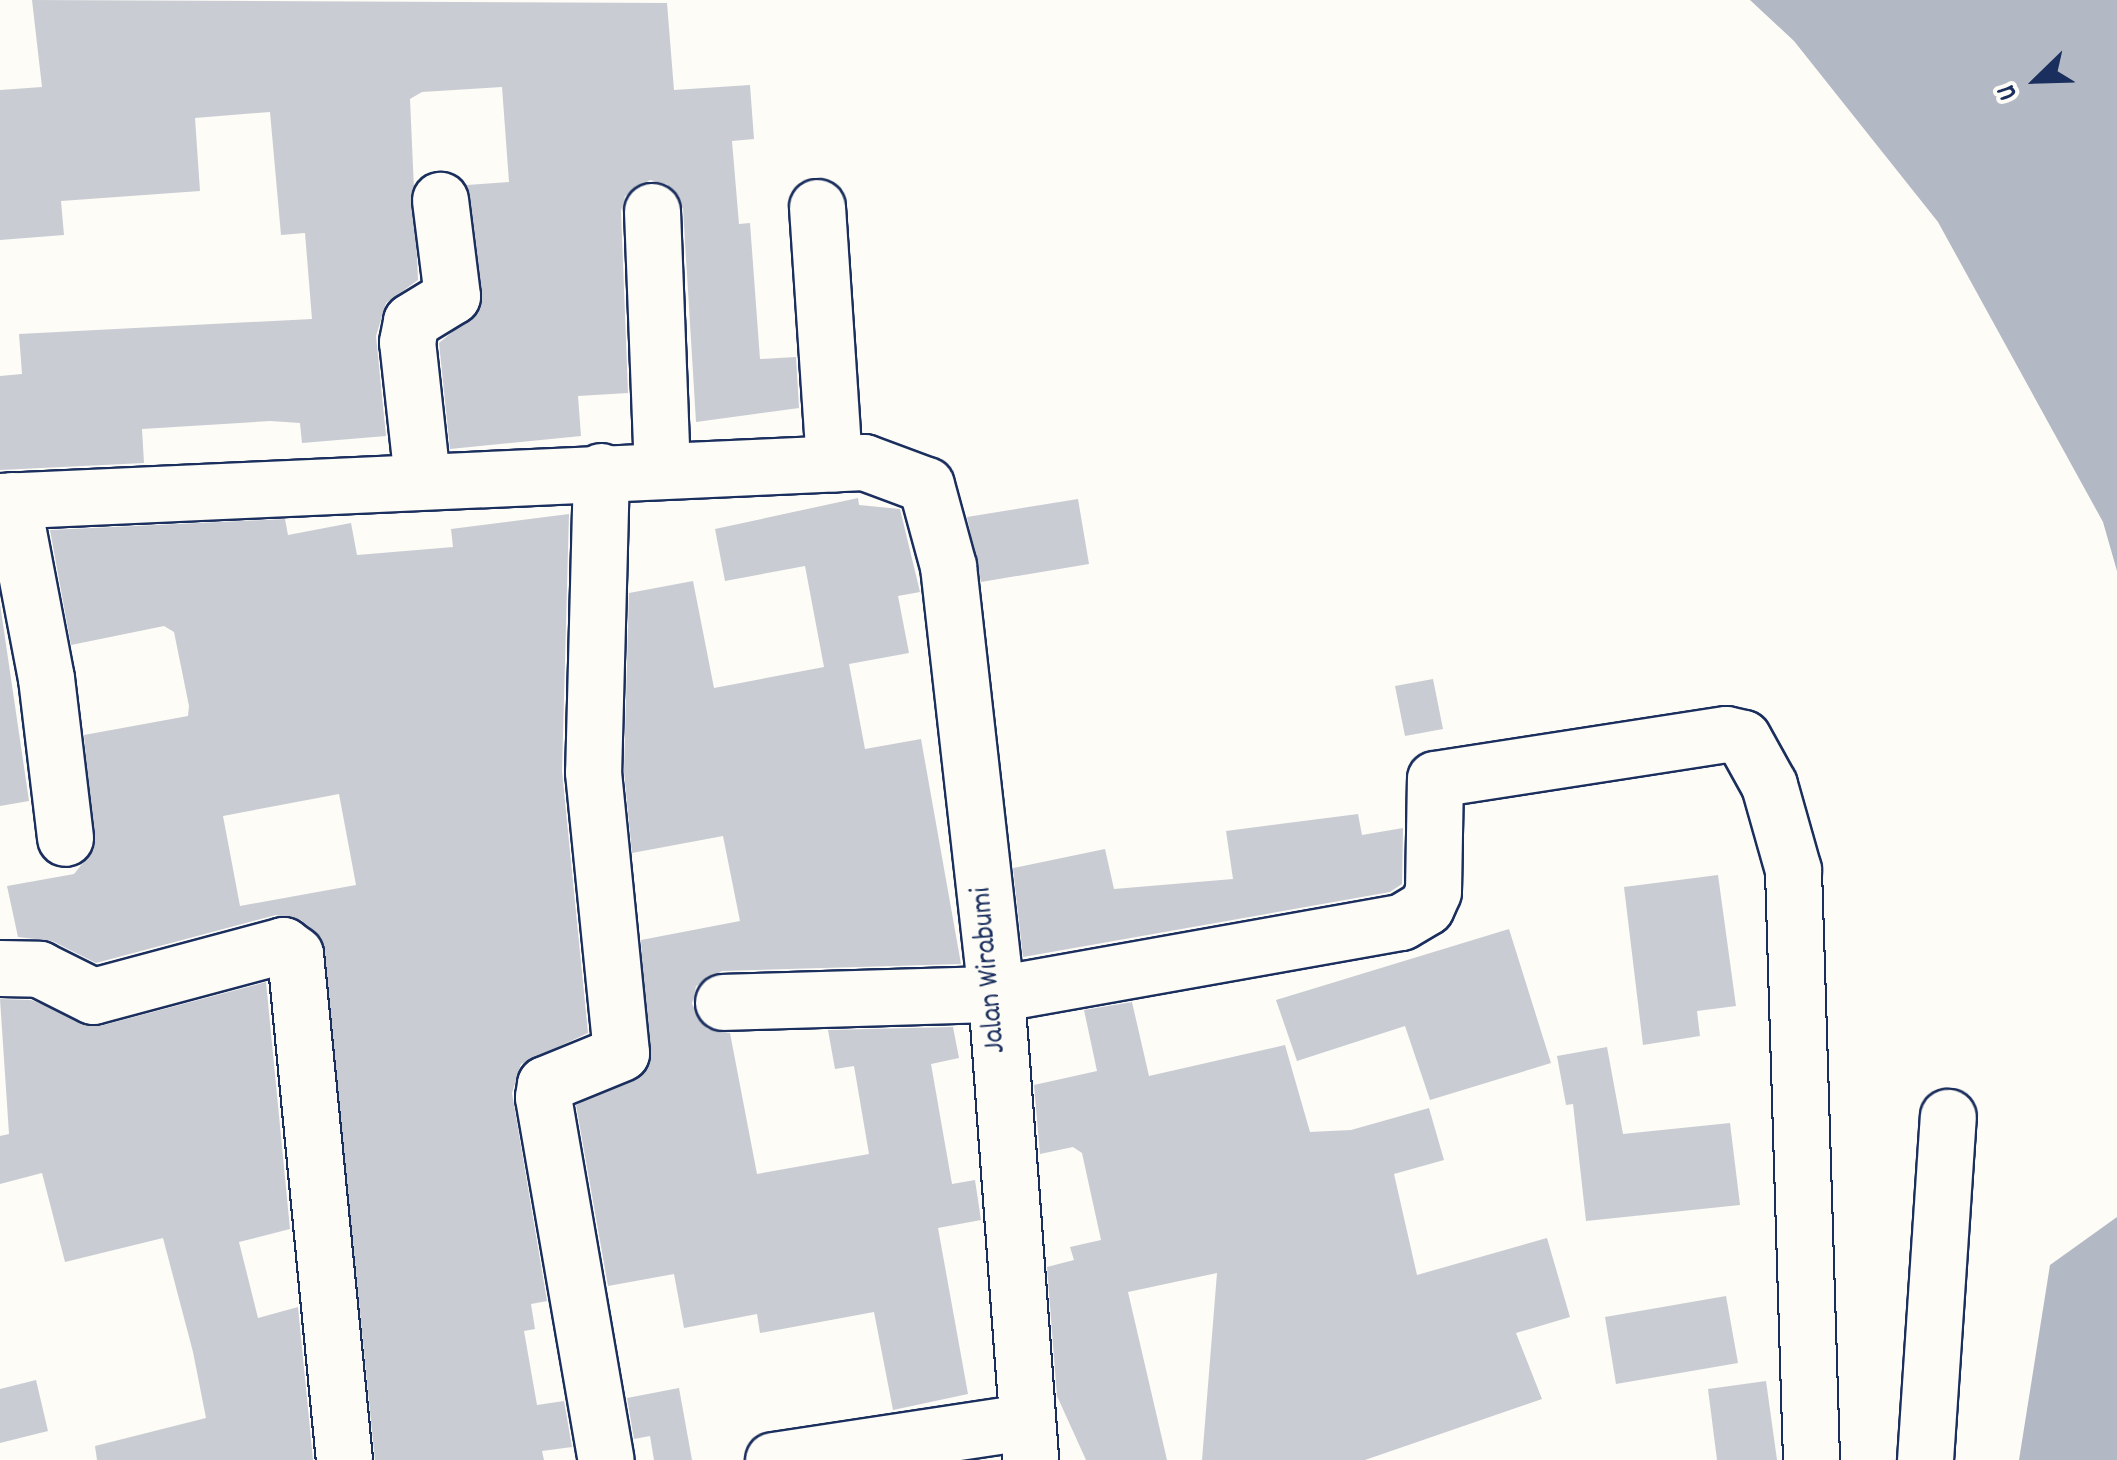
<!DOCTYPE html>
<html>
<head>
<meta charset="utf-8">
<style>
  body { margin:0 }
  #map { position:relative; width:2117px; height:1460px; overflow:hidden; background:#fdfcf7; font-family:Dekko,sans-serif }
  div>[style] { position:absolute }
  .water>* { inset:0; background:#b3b8c5 }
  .building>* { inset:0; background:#c9ccd3 }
  .roads { filter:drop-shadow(2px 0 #1b2f5e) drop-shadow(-2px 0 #1b2f5e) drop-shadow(0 2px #1b2f5e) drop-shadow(0 -2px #1b2f5e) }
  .minor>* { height:55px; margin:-27.5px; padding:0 27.5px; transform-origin:27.5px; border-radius:27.5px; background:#fdfcf7 }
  span { translate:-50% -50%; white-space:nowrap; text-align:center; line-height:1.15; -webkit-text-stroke:8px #fdfcf7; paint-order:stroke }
  .street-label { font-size:30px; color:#1b2f5e }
  .north { position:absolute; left:1987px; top:30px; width:100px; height:100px; -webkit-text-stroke:8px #fdfcf7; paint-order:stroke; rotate:247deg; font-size:28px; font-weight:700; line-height:40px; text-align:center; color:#1b2f5e }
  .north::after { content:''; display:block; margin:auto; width:35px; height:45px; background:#1b2f5e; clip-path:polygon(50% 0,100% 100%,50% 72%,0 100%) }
</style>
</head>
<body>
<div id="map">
  <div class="water">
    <i style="clip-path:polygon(1750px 0,2117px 0,2117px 571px,2103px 522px,1938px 222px,1794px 41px)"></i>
    <i style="clip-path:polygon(2117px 1217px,2117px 1460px,2019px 1460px,2050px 1265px)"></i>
  </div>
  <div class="building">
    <i style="clip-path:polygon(32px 0,667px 3px,674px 90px,750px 85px,754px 139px,732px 141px,739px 224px,750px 223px,760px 359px,796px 357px,799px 408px,696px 422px,683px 209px,667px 184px,650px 180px,625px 196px,621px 211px,628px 393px,578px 396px,581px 436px,450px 449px,439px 343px,480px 309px,467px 185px,509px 182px,502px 87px,422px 92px,410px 99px,418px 280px,386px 303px,376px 336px,386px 436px,302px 443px,300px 423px,270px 421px,142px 429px,144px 463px,0 470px,0 376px,22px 374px,19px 334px,312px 319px,305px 233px,281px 235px,270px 112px,195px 118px,200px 191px,61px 201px,64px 235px,0 240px,0 90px,42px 87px)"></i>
    <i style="clip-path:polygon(858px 498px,859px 505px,900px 509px,920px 592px,898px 596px,909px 653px,849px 664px,865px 749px,921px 739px,961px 964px,722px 971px,696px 986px,692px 1004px,707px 1029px,730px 1033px,757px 1174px,869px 1154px,854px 1066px,835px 1069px,828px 1030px,953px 1027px,959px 1058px,931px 1064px,952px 1184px,975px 1180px,981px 1220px,938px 1228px,968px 1394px,893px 1410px,874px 1312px,760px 1333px,757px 1314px,684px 1328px,674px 1274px,608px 1286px,576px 1105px,648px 1068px,641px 940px,740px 921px,723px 836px,632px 853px,624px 771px,629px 593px,693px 581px,714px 688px,824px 667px,805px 566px,725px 581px,715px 529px)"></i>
    <i style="clip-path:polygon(1078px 499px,1089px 564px,981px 582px,967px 517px)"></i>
    <i style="clip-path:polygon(evenodd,569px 514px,562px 771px,588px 1033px,521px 1064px,512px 1093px,547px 1301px,531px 1304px,535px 1329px,524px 1331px,537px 1405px,564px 1401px,572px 1447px,542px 1451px,544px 1460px,375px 1460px,322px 938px,301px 920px,276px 915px,96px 963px,52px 941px,18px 937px,7px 886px,74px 874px,94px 849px,84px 735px,188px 716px,189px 706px,174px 632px,164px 626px,71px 645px,50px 530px,285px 519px,288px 535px,351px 523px,357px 555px,453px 547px,451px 529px,569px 514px,339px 794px,356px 885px,240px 906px,223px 816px,339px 794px)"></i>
    <i style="clip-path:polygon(0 604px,29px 801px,0 806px)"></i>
    <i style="clip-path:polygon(1433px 679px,1443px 729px,1405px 736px,1395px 686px)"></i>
    <i style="clip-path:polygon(1358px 814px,1362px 835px,1403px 828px,1402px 884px,1390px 892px,1023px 957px,1013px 868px,1105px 849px,1114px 889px,1233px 879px,1226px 831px)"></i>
    <i style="clip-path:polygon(1718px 875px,1736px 1006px,1697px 1011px,1700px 1036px,1643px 1045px,1624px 887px)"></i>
    <i style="clip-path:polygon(1509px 929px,1551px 1063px,1430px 1100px,1405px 1026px,1297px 1061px,1276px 1000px)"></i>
    <i style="clip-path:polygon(266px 982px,290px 1229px,239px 1242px,258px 1318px,298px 1307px,313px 1460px,97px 1460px,95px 1446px,206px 1418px,193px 1352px,163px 1238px,65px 1262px,42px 1173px,0 1184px,0 1136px,9px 1134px,0 999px,31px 1000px,100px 1026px)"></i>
    <i style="clip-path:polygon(1132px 1002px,1149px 1076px,1285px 1045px,1310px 1132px,1351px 1130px,1429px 1108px,1444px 1160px,1394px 1174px,1417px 1275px,1547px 1238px,1570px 1317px,1516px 1333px,1542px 1399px,1365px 1460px,1202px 1460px,1217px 1273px,1128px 1292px,1167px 1460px,1086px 1460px,1057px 1396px,1047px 1267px,1074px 1260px,1070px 1247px,1101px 1240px,1082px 1153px,1073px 1147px,1040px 1154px,1034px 1085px,1097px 1071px,1084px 1010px)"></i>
    <i style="clip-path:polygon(1607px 1047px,1623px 1134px,1730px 1123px,1740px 1205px,1586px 1221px,1573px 1104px,1566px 1105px,1557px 1056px)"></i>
    <i style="clip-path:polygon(1726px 1296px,1738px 1363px,1616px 1384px,1605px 1317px)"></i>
    <i style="clip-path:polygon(36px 1380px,48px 1431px,0 1443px,0 1389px)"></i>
    <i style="clip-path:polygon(1766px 1381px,1777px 1460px,1717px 1460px,1708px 1389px)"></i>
    <i style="clip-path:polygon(679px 1388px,692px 1460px,654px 1460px,650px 1436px,634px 1439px,627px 1398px)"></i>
  </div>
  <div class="roads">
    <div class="minor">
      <i style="left:817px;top:207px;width:257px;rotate:86.2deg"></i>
      <i style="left:652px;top:211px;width:259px;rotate:87.8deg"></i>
      <i style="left:601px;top:471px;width:301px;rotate:91.5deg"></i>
      <i style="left:593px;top:772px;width:282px;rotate:84.3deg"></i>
      <i style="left:621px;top:1053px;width:82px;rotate:157.8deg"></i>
      <i style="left:545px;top:1084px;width:13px;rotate:99deg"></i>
      <i style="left:543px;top:1097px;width:368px;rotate:80.2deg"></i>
      <i style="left:422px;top:479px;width:138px;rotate:-96.2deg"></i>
      <i style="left:407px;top:342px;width:21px;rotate:-79deg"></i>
      <i style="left:411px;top:321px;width:48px;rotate:-31.4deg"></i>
      <i style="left:452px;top:296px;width:97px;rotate:-97.1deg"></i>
      <i style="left:12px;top:500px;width:181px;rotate:79.2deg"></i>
      <i style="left:46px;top:678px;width:161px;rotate:83.2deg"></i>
      <i style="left:0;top:501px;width:865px;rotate:-2.58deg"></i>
      <i style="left:864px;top:462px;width:66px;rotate:20.4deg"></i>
      <i style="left:926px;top:485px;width:84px;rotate:74.8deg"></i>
      <i style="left:948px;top:566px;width:431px;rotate:83.6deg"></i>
      <i style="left:996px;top:994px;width:467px;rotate:85.8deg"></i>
      <i style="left:0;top:968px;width:39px;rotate:1deg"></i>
      <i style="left:39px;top:969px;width:60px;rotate:26.6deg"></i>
      <i style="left:93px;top:996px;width:197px;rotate:-15deg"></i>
      <i style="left:283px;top:945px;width:15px;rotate:37deg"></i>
      <i style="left:295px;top:954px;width:508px;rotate:84.47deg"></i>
      <i style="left:723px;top:1002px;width:273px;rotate:-1.7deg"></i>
      <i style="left:996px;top:994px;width:411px;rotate:-10.1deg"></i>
      <i style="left:1401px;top:922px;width:29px;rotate:-31deg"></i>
      <i style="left:1426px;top:907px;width:17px;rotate:-66deg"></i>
      <i style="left:1433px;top:891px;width:112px;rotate:-89deg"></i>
      <i style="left:1435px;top:779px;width:294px;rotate:-8.8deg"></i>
      <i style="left:1726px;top:734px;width:17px;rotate:13deg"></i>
      <i style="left:1743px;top:738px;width:54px;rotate:61deg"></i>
      <i style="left:1769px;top:785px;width:88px;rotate:74.2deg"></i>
      <i style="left:1793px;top:870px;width:590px;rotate:88.25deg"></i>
      <i style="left:773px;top:1460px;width:255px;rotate:-8.6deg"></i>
      <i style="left:1925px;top:1460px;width:344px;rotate:-86.2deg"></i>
    </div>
  </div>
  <div class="street-label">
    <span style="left:991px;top:970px;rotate:-95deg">Jalan Wirabumi</span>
  </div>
  <div class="north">U</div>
</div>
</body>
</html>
